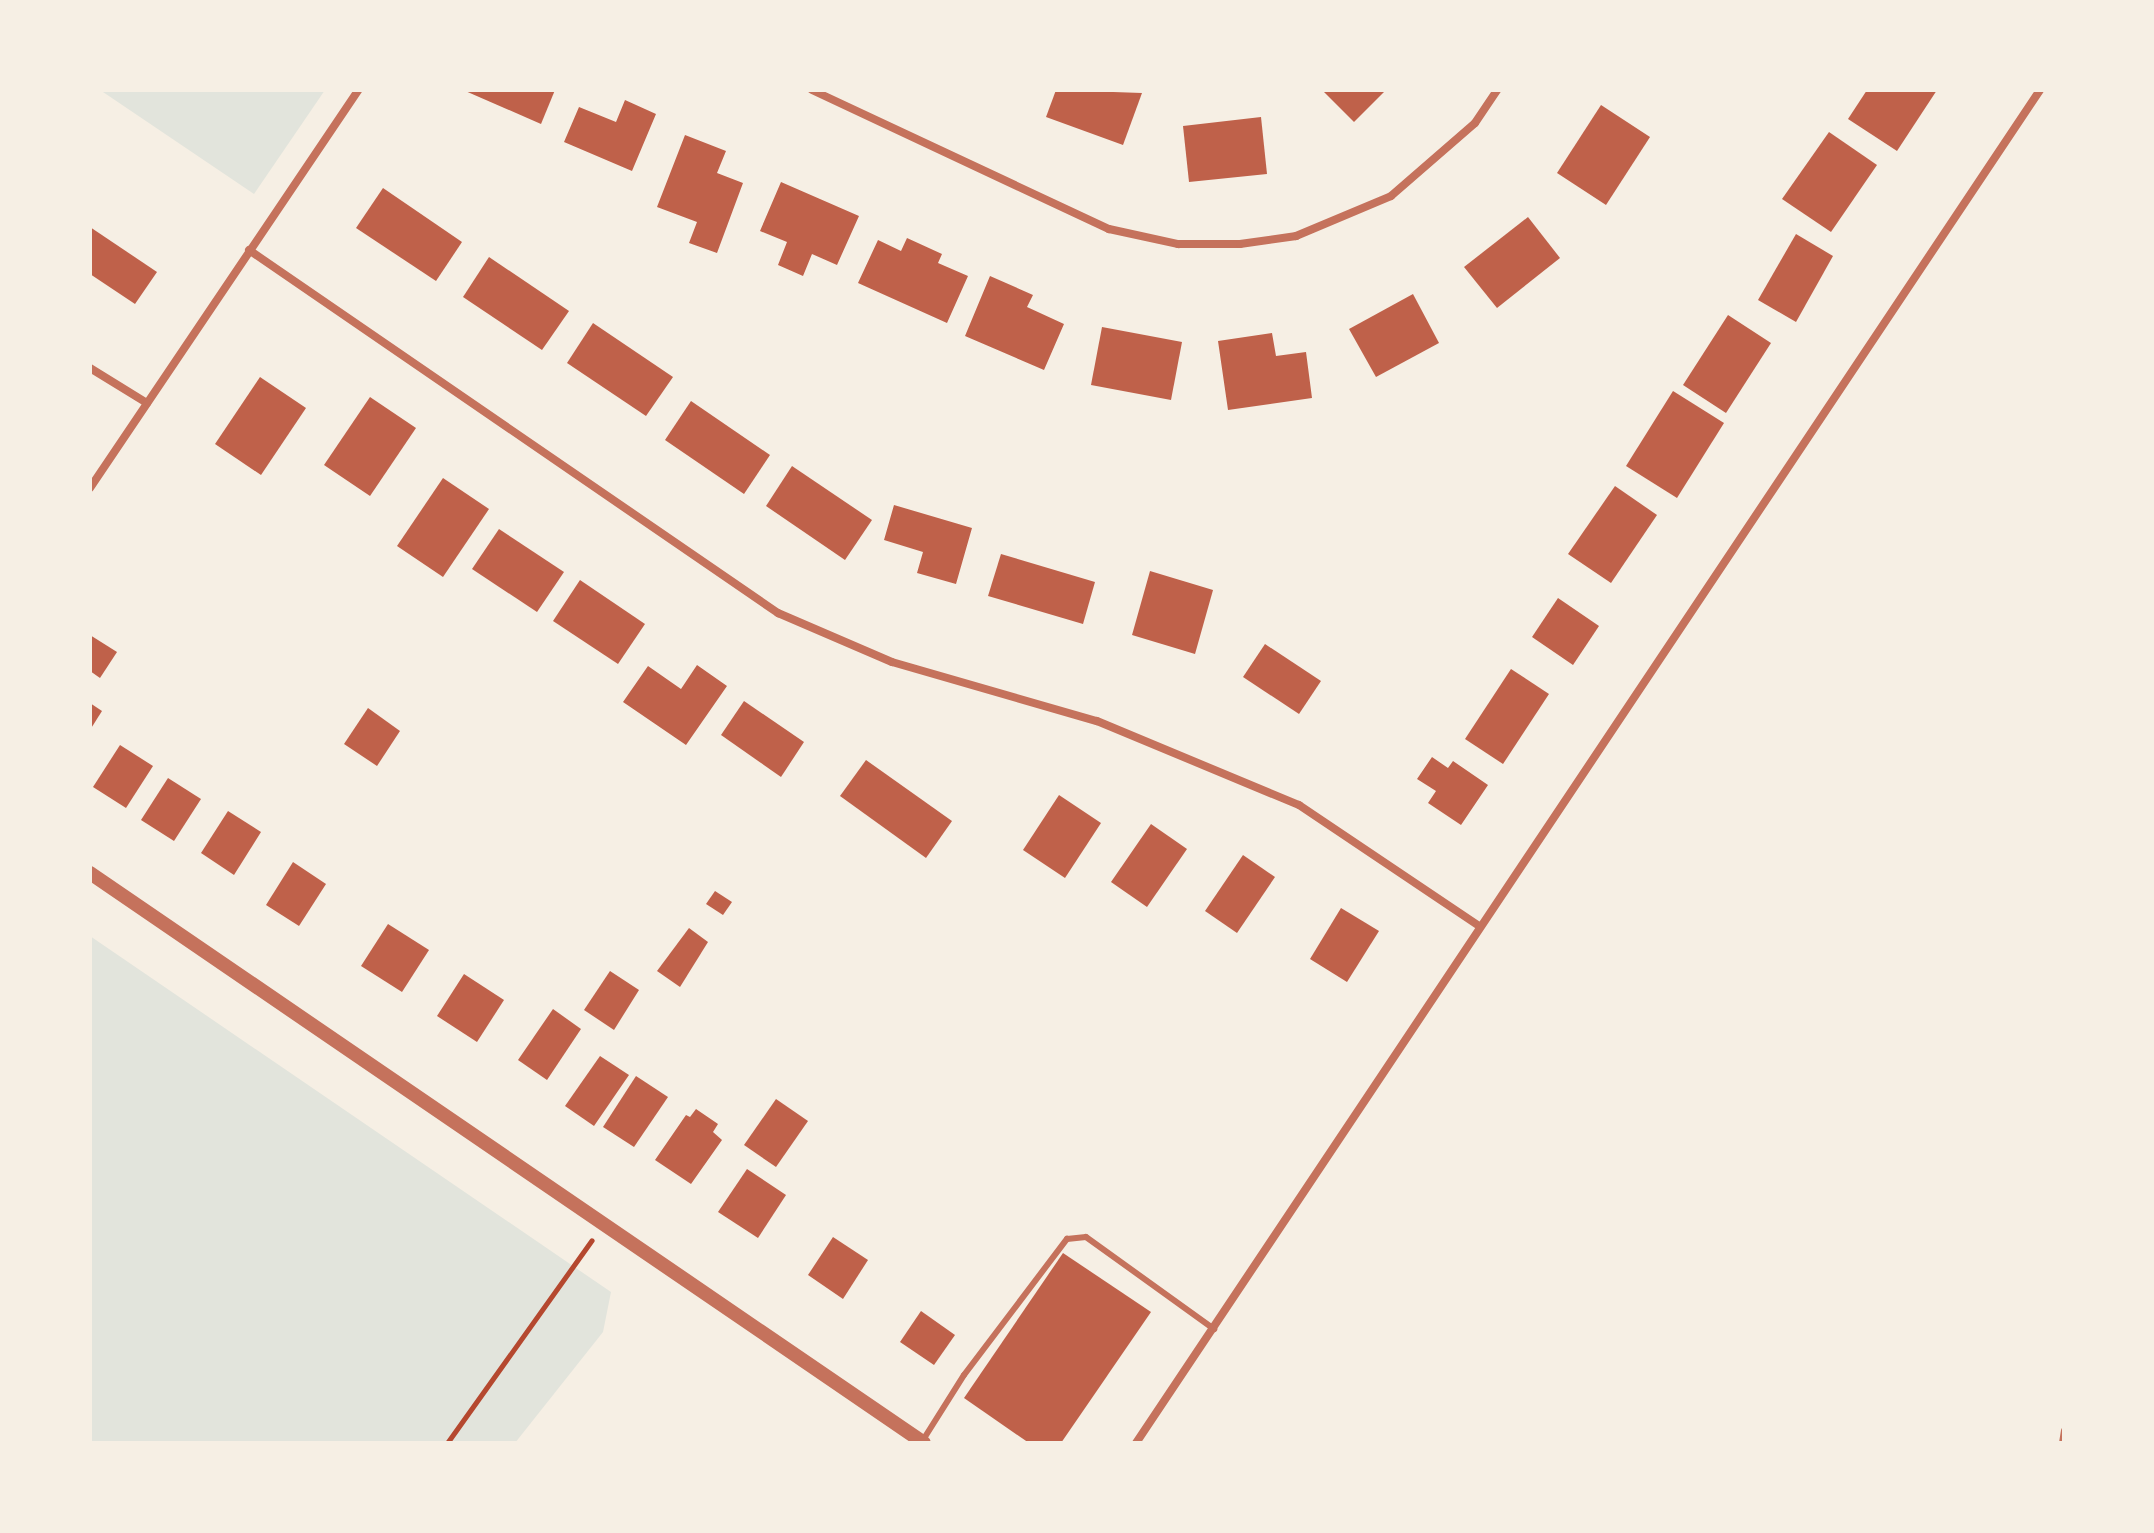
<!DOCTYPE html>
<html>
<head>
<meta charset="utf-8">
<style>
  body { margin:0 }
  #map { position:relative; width:2154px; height:1533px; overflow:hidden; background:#f6efe4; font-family:"IBM Plex Serif",serif }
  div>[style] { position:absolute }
  .green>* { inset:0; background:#e2e4dc }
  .building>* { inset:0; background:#bf614a }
  .path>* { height:5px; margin:-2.5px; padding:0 2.5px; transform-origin:2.5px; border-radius:2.5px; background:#b5482f }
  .service>* { height:6px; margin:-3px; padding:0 3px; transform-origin:3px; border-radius:3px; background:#c5725c }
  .minor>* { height:8px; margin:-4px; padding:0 4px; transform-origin:4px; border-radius:4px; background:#c5725c }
  .tertiary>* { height:14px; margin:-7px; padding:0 7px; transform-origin:7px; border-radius:7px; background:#c5725c }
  span { translate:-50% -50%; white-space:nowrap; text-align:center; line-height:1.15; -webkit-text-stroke:6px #f6efe4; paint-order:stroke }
  .frame { position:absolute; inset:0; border:92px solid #f6efe4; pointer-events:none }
</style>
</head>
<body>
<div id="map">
  <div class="green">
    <i style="clip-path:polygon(100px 90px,325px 90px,254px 194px)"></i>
    <i style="clip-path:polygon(90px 936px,611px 1292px,603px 1332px,515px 1443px,90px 1443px)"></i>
  </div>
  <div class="building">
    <i style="clip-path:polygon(463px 90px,555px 90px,541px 124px)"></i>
    <i style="clip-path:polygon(1056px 90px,1142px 93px,1123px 145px,1046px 117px)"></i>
    <i style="clip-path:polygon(1322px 90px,1386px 90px,1354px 122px)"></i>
    <i style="clip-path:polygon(1867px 90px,1937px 90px,1897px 151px,1848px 119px)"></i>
    <i style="clip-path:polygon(625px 100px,656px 114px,632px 171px,564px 142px,579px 107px,616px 122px)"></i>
    <i style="clip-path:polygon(1601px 105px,1650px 137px,1606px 205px,1557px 173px)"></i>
    <i style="clip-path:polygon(1261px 117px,1267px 174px,1189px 182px,1183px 126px)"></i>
    <i style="clip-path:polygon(1829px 132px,1877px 165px,1831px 232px,1782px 199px)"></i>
    <i style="clip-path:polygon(685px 135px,726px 151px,717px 173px,743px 183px,717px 253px,689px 243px,697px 222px,657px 207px)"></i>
    <i style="clip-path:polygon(781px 182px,859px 216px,837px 265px,812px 254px,803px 276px,778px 265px,787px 242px,760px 231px)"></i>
    <i style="clip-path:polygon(383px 188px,462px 242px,436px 281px,356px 228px)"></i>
    <i style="clip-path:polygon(1528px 217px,1560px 258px,1497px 308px,1464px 267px)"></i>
    <i style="clip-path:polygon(90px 227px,157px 272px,135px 304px,90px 274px)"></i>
    <i style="clip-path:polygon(1796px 234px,1833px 256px,1796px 322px,1758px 300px)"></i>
    <i style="clip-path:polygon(907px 238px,942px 254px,938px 263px,968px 276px,947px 323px,858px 283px,878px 240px,901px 251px)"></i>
    <i style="clip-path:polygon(489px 257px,569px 311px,542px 350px,463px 297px)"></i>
    <i style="clip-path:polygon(990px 276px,1033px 295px,1027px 307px,1064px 324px,1044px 370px,965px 336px)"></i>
    <i style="clip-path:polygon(1413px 294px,1439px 343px,1376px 377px,1349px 329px)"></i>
    <i style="clip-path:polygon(1728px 315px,1771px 343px,1726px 413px,1683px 385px)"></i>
    <i style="clip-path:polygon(593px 323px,673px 377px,646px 416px,567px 363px)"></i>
    <i style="clip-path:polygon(1102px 327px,1182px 342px,1171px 400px,1091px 385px)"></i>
    <i style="clip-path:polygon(1272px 333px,1276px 356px,1306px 352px,1312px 398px,1228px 410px,1218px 341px)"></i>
    <i style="clip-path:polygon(260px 377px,306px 408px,261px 475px,215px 444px)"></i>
    <i style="clip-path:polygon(1673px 391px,1724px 423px,1677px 498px,1626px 466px)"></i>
    <i style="clip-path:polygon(370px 397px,416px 428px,370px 496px,324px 465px)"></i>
    <i style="clip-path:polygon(691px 401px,770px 455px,744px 494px,665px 440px)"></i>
    <i style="clip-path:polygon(792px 466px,872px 520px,845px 560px,766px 506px)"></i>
    <i style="clip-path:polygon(443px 478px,489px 509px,443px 577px,397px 546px)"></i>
    <i style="clip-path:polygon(1615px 486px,1657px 515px,1611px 583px,1568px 554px)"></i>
    <i style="clip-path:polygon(894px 505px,972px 528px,956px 584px,917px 573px,923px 552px,884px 540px)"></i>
    <i style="clip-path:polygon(499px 529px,564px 572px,537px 612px,472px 569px)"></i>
    <i style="clip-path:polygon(1001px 554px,1095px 582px,1083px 624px,988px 596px)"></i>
    <i style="clip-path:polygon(1150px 571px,1213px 590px,1195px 654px,1132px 635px)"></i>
    <i style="clip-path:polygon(580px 580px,645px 624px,618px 664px,553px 621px)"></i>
    <i style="clip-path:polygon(1558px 598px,1599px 626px,1573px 665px,1532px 637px)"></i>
    <i style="clip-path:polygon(90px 635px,117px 652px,100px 678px,90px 671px)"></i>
    <i style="clip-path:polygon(1265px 644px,1321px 681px,1299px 714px,1243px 677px)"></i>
    <i style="clip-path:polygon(697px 665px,727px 686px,686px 745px,623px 702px,648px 666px,681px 689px)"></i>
    <i style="clip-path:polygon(1511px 669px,1549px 694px,1503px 764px,1465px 739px)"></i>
    <i style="clip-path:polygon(744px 701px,804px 742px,781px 777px,721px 735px)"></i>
    <i style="clip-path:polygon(90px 703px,102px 711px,90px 730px)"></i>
    <i style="clip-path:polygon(368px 708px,400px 731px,377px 766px,344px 744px)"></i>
    <i style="clip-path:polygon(120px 745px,153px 766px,126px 808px,93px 787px)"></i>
    <i style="clip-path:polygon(1432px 757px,1448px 768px,1453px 761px,1488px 785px,1461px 825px,1428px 803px,1436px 791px,1417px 779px)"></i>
    <i style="clip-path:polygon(866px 760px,952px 821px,926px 858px,840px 796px)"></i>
    <i style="clip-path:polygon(168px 778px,201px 799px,174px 841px,141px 820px)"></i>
    <i style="clip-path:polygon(1059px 795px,1101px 823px,1065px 878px,1023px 850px)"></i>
    <i style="clip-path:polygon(228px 811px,261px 832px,234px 875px,201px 853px)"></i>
    <i style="clip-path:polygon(1151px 824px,1187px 849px,1147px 907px,1111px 882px)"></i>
    <i style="clip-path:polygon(1243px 855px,1275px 877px,1237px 933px,1205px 911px)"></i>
    <i style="clip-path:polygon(293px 862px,326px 884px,299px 926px,266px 905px)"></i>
    <i style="clip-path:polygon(715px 891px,732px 902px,723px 915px,706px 904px)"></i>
    <i style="clip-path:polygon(1341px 908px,1379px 931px,1347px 982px,1310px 959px)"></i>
    <i style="clip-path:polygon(388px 924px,429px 950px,402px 992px,361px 966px)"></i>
    <i style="clip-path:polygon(689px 928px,708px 942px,680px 987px,657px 971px)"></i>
    <i style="clip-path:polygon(610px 971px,639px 990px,614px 1030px,584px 1010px)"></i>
    <i style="clip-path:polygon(464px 974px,504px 1000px,477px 1042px,437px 1016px)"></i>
    <i style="clip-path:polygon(553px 1009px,581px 1029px,547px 1080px,518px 1060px)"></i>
    <i style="clip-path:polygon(600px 1056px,629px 1075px,594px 1126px,565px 1106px)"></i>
    <i style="clip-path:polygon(636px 1076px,668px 1097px,634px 1147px,603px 1127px)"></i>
    <i style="clip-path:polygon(776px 1099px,808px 1121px,776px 1167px,744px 1145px)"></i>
    <i style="clip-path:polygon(696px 1109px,718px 1124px,713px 1132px,722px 1140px,691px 1184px,655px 1160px,686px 1115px,690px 1117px)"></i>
    <i style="clip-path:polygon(747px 1169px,786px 1195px,758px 1238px,718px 1212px)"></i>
    <i style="clip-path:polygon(833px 1237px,868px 1260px,843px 1299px,808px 1275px)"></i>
    <i style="clip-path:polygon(1063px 1253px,1151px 1312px,1061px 1443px,1029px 1443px,964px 1398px)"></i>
    <i style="clip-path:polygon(921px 1311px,955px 1335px,934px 1365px,900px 1342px)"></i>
  </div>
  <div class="path">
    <i style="left:447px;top:1443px;width:249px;rotate:-54.5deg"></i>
  </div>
  <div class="service">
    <i style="left:923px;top:1440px;width:77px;rotate:-57.8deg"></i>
    <i style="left:964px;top:1375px;width:171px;rotate:-52.9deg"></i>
    <i style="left:1067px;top:1239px;width:19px;rotate:-6deg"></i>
    <i style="left:1086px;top:1237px;width:158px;rotate:35.7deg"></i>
    <i style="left:2062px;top:1443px;width:13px;rotate:-81deg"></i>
  </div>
  <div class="minor">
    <i style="left:812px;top:90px;width:328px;rotate:25.1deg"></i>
    <i style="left:1109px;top:229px;width:71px;rotate:12.3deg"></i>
    <i style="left:1178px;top:244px;width:62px"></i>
    <i style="left:1240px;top:244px;width:57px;rotate:-8.1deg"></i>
    <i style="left:1296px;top:236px;width:103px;rotate:-22.8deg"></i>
    <i style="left:1391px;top:196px;width:111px;rotate:-41deg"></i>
    <i style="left:1475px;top:123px;width:40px;rotate:-56deg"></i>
    <i style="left:249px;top:250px;width:642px;rotate:34.46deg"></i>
    <i style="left:778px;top:613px;width:124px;rotate:23.3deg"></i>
    <i style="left:892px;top:662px;width:213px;rotate:16.1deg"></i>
    <i style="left:1097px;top:721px;width:219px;rotate:22.6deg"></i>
    <i style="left:1299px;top:805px;width:217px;rotate:33.9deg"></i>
    <i style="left:90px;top:368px;width:67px;rotate:31.6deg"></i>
    <i style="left:90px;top:488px;width:480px;rotate:-56deg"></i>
    <i style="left:1136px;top:1443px;width:1627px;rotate:-56.25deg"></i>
  </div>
  <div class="tertiary">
    <i style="left:90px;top:873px;width:1010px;rotate:34.35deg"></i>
  </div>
  <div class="frame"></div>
</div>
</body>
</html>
